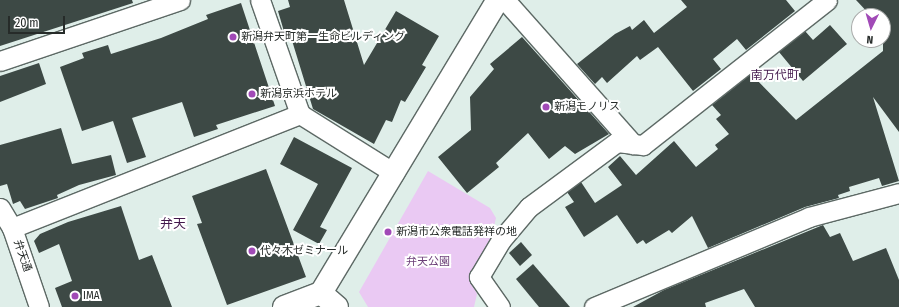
<!DOCTYPE html>
<html>
<head>
<meta charset="utf-8">
<style>
  body { margin:0 }
  #map { position:relative; width:899px; height:307px; overflow:hidden; background:#dfeee9; font-family:"Fira Sans Condensed","Noto Sans JP",sans-serif }
  div>[style] { position:absolute }
  .green>* { inset:0; background:#eac9f3 }
  .building>* { inset:0; background:#3d4945 }
  .roads { filter:drop-shadow(1px 0 #5d6965) drop-shadow(-1px 0 #5d6965) drop-shadow(0 1px #5d6965) drop-shadow(0 -1px #5d6965) }
  .minor>* { height:19px; margin:-9.5px; padding:0 9.5px; transform-origin:9.5px; border-radius:9.5px; background:#fff }
  .tertiary>* { height:22px; margin:-11px; padding:0 11px; transform-origin:11px; border-radius:11px; background:#fff }
  .dots>* { width:11px; height:11px; translate:-50% -50%; box-sizing:border-box; border:2px solid #fff; border-radius:50% }
  span { translate:-50% -50%; white-space:nowrap; text-align:center; line-height:1.15; -webkit-text-stroke:4px #fff; paint-order:stroke }
  .poi-label { font-size:11px; color:#262b29 }
  .left { translate:0 -50%; text-align:left }
  .street-label { font-size:11px; color:#262b29 }
  .park-label { font-size:11px; color:#6c3f78 }
  .neighbourhood-label { font-size:12px; color:#42184c }
  .quarter-label { font-size:13px; color:#42184c }
  .north { position:absolute; left:851px; top:8px; width:40px; height:40px; box-sizing:border-box; background:#fff; border:1px solid #a8aaa9; border-radius:50%; rotate:185deg; font-size:11px; font-weight:700; line-height:16px; text-align:center; color:#262b29 }
  .north::after { content:''; display:block; margin:auto; width:14px; height:18px; background:#a14ab7; clip-path:polygon(50% 0,100% 100%,50% 72%,0 100%) }
  .scale { position:absolute; left:8px; top:16px; width:57px; height:18px; box-sizing:border-box; border:2px solid #262b29; border-top:0; padding-left:5px; font-size:12px; line-height:14px; white-space:nowrap; color:#262b29; -webkit-text-stroke:3px #fff; paint-order:stroke }
</style>
</head>
<body>
<div id="map">
  <div class="green">
    <i style="clip-path:polygon(428px 171px,490px 208px,496px 218px,492px 235px,470px 279px,477px 294px,474px 307px,368px 307px,359px 292px)"></i>
  </div>
  <div class="building">
    <i style="clip-path:polygon(0 0,132px 0,133px 3px,0 46px)"></i>
    <i style="clip-path:polygon(288px 0,344px 0,364px 65px,396px 11px,439px 36px,422px 65px,426px 67px,405px 102px,401px 100px,392px 122px,386px 120px,374px 144px,313px 109px,290px 34px,285px 35px,278px 11px,290px 7px)"></i>
    <i style="clip-path:polygon(681px 0,786px 0,795px 11px,746px 50px,737px 39px,713px 59px,721px 69px,693px 91px,658px 47px,640px 60px,637px 56px,607px 83px,602px 77px,595px 84px,577px 64px,615px 34px,630px 26px,632px 30px,644px 20px,654px 33px,687px 7px)"></i>
    <i style="clip-path:polygon(856px 0,899px 0,899px 132px,873px 97px,899px 181px,882px 186px,879px 178px,849px 187px,850px 191px,838px 195px,839px 198px,805px 207px,708px 248px,692px 216px,672px 233px,669px 230px,646px 244px,643px 240px,637px 244px,617px 215px,584px 237px,565px 207px,574px 202px,567px 192px,581px 182px,595px 203px,622px 185px,608px 167px,620px 156px,636px 175px,674px 141px,696px 167px,718px 149px,715px 145px,729px 134px,716px 119px,721px 115px,712px 105px,751px 74px,796px 120px,883px 51px,883px 16px,871px 16px)"></i>
    <i style="clip-path:polygon(241px 3px,275px 106px,216px 125px,218px 129px,194px 137px,182px 102px,132px 118px,146px 157px,127px 163px,113px 121px,82px 131px,60px 67px,84px 58px,82px 53px,108px 45px,111px 54px,161px 38px,208px 19px,206px 15px)"></i>
    <i style="clip-path:polygon(830px 25px,847px 44px,803px 81px,779px 52px,805px 31px,813px 40px)"></i>
    <i style="clip-path:polygon(522px 37px,609px 134px,575px 154px,565px 146px,549px 159px,528px 133px,496px 163px,499px 167px,467px 193px,438px 157px,471px 130px,470px 97px,494px 69px,490px 64px)"></i>
    <i style="clip-path:polygon(39px 63px,46px 84px,0 102px,0 76px)"></i>
    <i style="clip-path:polygon(61px 128px,72px 164px,111px 155px,116px 175px,79px 185px,57px 195px,58px 198px,25px 209px,20px 201px,13px 204px,7px 184px,0 186px,0 145px)"></i>
    <i style="clip-path:polygon(294px 137px,352px 168px,320px 227px,327px 230px,319px 244px,293px 230px,318px 184px,280px 164px)"></i>
    <i style="clip-path:polygon(266px 169px,306px 277px,227px 305px,197px 224px,202px 223px,192px 196px)"></i>
    <i style="clip-path:polygon(121px 206px,139px 260px,152px 255px,172px 307px,62px 307px,55px 288px,72px 281px,59px 244px,39px 253px,34px 241px,40px 234px,68px 222px)"></i>
    <i style="clip-path:polygon(823px 225px,830px 237px,840px 233px,853px 261px,886px 248px,899px 280px,899px 307px,755px 307px,744px 289px,705px 303px,706px 307px,633px 307px,664px 290px)"></i>
    <i style="clip-path:polygon(521px 242px,532px 255px,520px 266px,509px 253px)"></i>
    <i style="clip-path:polygon(533px 264px,570px 307px,539px 307px,516px 279px)"></i>
  </div>
  <div class="roads">
    <div class="minor">
      <i style="left:260px;top:0;width:121px;rotate:70.7deg"></i>
      <i style="left:300px;top:114px;width:111px;rotate:32.1deg"></i>
      <i style="left:505px;top:0;width:193px;rotate:48.4deg"></i>
      <i style="left:0;top:61px;width:190px;rotate:-18.7deg"></i>
      <i style="left:0;top:208px;width:23px;rotate:59deg"></i>
      <i style="left:12px;top:228px;width:83px;rotate:71.1deg"></i>
      <i style="left:12px;top:228px;width:310px;rotate:-21.6deg"></i>
      <i style="left:500px;top:307px;width:37px;rotate:-125deg"></i>
      <i style="left:479px;top:277px;width:43px;rotate:-59.3deg"></i>
      <i style="left:501px;top:240px;width:43px;rotate:-49.7deg"></i>
      <i style="left:529px;top:207px;width:109px;rotate:-36.5deg"></i>
      <i style="left:617px;top:142px;width:26px;rotate:7deg"></i>
      <i style="left:643px;top:145px;width:234px;rotate:-38.2deg"></i>
      <i style="left:594px;top:307px;width:233px;rotate:-22.7deg"></i>
      <i style="left:809px;top:217px;width:93px;rotate:-14.9deg"></i>
    </div>
    <div class="tertiary">
      <i style="left:321px;top:293px;width:21px;rotate:41deg"></i>
      <i style="left:284px;top:307px;width:40px;rotate:-21deg"></i>
      <i style="left:321px;top:293px;width:342px;rotate:-58.9deg"></i>
    </div>
  </div>
  <div class="dots">
    <i style="left:233px;top:37px;background:#a14ab7"></i>
    <i style="left:252px;top:94px;background:#a14ab7"></i>
    <i style="left:546px;top:107px;background:#a14ab7"></i>
    <i style="left:388px;top:232px;background:#a14ab7"></i>
    <i style="left:252px;top:251px;background:#a14ab7"></i>
    <i style="left:75px;top:296px;background:#a14ab7"></i>
  </div>
  <div class="poi-label">
    <span class="left" style="left:241px;top:37px">新潟弁天町第一生命ビルディング</span>
    <span class="left" style="left:260px;top:94px">新潟京浜ホテル</span>
    <span class="left" style="left:554px;top:107px">新潟モノリス</span>
    <span class="left" style="left:396px;top:232px">新潟市公衆電話発祥の地</span>
    <span class="left" style="left:260px;top:251px">代々木ゼミナール</span>
    <span class="left" style="left:83px;top:296px">IMA</span>
  </div>
  <div class="street-label">
    <span style="left:22px;top:256px;rotate:71deg">弁天通</span>
  </div>
  <div class="park-label">
    <span style="left:428px;top:262px">弁天公園</span>
  </div>
  <div class="neighbourhood-label">
    <span style="left:775px;top:76px">南万代町</span>
  </div>
  <div class="quarter-label">
    <span style="left:173px;top:224px">弁天</span>
  </div>
  <div class="north">N</div>
  <div class="scale">20 m</div>
</div>
</body>
</html>
